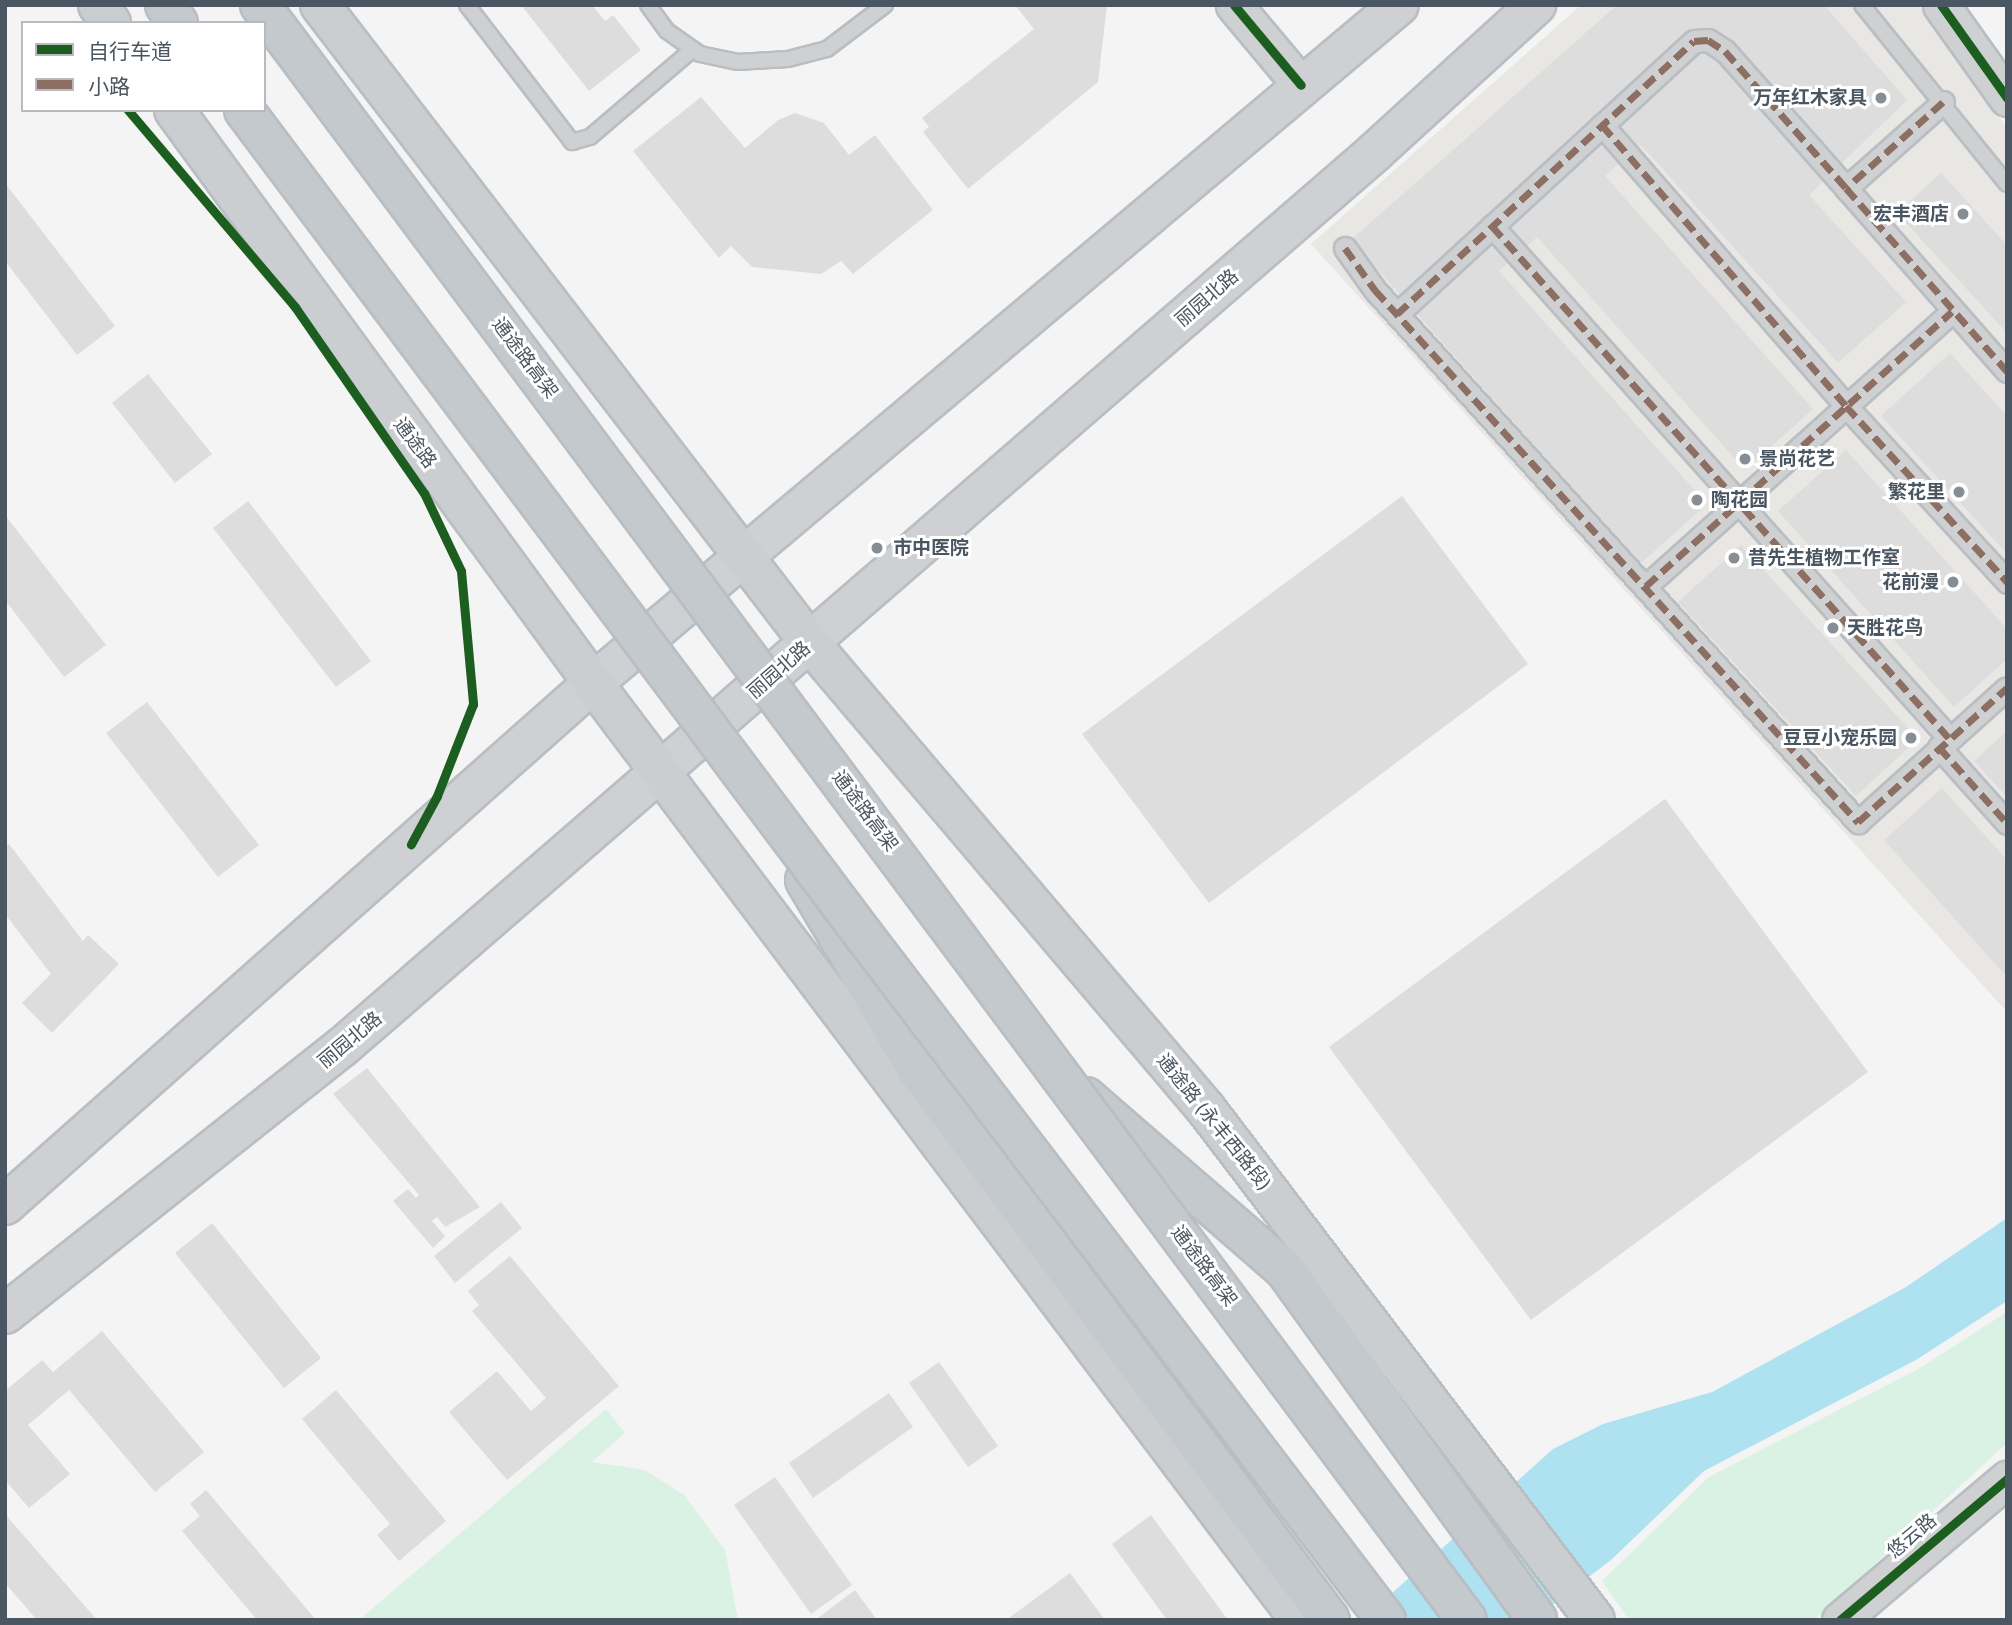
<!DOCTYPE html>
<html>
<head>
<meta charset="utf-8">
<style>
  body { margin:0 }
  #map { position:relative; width:2012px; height:1625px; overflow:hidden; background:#f4f4f4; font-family:Mulish,"Noto Sans SC",sans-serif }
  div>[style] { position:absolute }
  .commercial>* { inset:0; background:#e8e7e3 }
  .green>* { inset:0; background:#d9f2e3 }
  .water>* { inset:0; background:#aee2f0 }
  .building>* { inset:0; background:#ddddde }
  .roads { filter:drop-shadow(2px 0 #b9bec3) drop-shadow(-2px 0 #b9bec3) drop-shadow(0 2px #b9bec3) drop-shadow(0 -2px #b9bec3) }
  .service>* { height:14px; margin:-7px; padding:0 7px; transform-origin:7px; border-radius:7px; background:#ced0d2 }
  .pedestrian>* { height:21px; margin:-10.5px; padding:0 10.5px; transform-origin:10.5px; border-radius:10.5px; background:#ced0d2 }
  .tertiary>* { height:35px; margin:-17.5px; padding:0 17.5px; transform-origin:17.5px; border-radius:17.5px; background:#ced0d2 }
  .secondary>* { height:38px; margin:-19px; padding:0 19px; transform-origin:19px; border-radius:19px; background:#ced0d4 }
  .primary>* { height:38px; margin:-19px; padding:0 19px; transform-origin:19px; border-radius:19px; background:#caced1 }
  .trunk>* { height:38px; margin:-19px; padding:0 19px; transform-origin:19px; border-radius:19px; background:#c4c9cd }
  .bridges { filter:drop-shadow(2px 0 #b9bec3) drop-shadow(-2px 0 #b9bec3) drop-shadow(0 2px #b9bec3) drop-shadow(0 -2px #b9bec3) }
  .trunk-bridge>* { height:38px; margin:-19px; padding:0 19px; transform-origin:19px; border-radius:19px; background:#c4c9cd }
  .quiet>* { height:7px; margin-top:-3.5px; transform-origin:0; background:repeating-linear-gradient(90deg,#8d6e63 0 14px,transparent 0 21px) }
  .cycleway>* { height:9px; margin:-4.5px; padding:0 4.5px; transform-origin:4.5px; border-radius:4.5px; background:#1b5e20 }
  .dots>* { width:19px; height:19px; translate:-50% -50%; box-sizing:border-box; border:4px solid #fff; border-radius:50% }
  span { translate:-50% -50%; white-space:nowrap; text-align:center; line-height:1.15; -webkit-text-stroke:6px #fff; paint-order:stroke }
  .poi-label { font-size:19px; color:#4a5661; font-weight:700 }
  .right { translate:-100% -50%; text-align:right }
  .left { translate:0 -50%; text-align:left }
  .street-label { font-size:19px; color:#4a5661 }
  .frame { position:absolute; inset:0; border:7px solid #4a5661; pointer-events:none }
  .legend { position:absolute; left:21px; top:21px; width:245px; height:91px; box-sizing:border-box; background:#fff; border:2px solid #b7bbc0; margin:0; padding:9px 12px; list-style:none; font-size:21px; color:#4a5661 }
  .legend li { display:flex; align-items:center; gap:14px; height:35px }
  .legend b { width:35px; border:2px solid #b7bbc0 }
</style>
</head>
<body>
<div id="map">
  <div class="commercial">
    <i style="clip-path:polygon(1581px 5px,1919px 5px,2007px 128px,2007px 1012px,1311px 244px)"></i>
  </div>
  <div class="green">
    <i style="clip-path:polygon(2007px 1312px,2007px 1443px,1814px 1620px,1629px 1620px,1602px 1581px,1709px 1477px,1920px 1368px)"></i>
    <i style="clip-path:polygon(606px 1409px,625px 1433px,592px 1462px,645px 1470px,684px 1495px,725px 1550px,738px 1620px,359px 1620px)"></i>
  </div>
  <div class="water">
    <i style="clip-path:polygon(2007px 1218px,2007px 1301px,1916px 1360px,1704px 1471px,1611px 1560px,1532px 1620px,1362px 1620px,1553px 1449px,1603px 1424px,1712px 1392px,1906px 1287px)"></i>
  </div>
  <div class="building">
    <i style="clip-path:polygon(521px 5px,592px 5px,605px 21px,613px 15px,641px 50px,589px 91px)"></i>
    <i style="clip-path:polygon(1015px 5px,1107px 5px,1098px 82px,968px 189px,923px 132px,929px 127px,922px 118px,1034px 29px)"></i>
    <i style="clip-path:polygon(1617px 5px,1824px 5px,1907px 100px,1809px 195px,1906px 302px,1838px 363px,1641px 145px,1605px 176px,1813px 409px,1745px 470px,1537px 237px,1499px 271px,1707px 504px,1640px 564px,1351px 240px)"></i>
    <i style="clip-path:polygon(701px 97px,745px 148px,778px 120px,795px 113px,824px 123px,849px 155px,875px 135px,933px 210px,853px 274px,841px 261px,821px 274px,752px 267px,731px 246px,719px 258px,633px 151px)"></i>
    <i style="clip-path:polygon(1941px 173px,2007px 245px,2007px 333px,1897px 213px)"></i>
    <i style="clip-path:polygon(5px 183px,115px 326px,77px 355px,5px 261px)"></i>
    <i style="clip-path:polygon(1950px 353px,2007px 416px,2007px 554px,1881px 416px)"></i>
    <i style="clip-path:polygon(148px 374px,212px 454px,175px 483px,112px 403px)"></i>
    <i style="clip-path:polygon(1846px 450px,2007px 629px,2007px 659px,1954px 707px,1778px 511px)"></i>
    <i style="clip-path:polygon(1402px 496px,1528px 664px,1209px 903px,1082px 734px)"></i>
    <i style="clip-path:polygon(248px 501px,371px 661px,336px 687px,213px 528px)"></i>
    <i style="clip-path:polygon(5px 515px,106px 645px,64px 677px,5px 600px)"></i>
    <i style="clip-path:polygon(1741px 545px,1918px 739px,1856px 796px,1678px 602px)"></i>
    <i style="clip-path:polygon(147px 702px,259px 845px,218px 877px,106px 733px)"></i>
    <i style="clip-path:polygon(2007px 731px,2007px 797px,1974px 761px)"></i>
    <i style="clip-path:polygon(1942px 788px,2007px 860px,2007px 977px,1884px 840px)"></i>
    <i style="clip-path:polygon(1665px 799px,1868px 1072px,1531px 1320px,1329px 1047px)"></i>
    <i style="clip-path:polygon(9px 844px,83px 941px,88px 935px,119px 964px,52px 1033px,22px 1003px,51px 974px,5px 914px,5px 847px)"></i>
    <i style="clip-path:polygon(367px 1068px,480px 1207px,445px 1227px,437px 1217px,432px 1221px,445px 1236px,433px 1248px,393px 1201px,408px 1189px,416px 1198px,419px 1195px,333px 1094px)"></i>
    <i style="clip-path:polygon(501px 1202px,522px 1228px,455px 1283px,434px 1256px)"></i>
    <i style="clip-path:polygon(212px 1223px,321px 1358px,284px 1388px,175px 1253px)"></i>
    <i style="clip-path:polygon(510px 1256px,619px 1386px,507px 1480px,449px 1412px,497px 1371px,531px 1411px,546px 1398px,472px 1311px,479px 1305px,468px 1291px)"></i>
    <i style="clip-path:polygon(102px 1331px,204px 1452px,155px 1492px,69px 1390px,28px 1425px,70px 1474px,29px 1508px,5px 1480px,5px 1391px,42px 1360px,53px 1372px)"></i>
    <i style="clip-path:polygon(939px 1362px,998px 1446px,968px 1467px,909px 1383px)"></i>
    <i style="clip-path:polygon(336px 1390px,446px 1521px,399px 1561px,377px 1535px,390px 1524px,302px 1419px)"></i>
    <i style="clip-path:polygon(889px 1393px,913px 1427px,813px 1498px,789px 1463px)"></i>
    <i style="clip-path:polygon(775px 1477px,852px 1585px,811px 1614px,734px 1505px)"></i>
    <i style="clip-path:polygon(206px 1490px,316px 1620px,257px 1620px,182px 1531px,200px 1516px,190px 1504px)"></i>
    <i style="clip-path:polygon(5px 1514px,97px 1620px,37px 1620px,5px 1583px)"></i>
    <i style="clip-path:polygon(1151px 1515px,1228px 1620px,1167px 1620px,1112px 1544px)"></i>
    <i style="clip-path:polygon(1070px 1573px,1105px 1620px,1006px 1620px)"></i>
    <i style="clip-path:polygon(855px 1590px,877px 1620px,815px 1620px)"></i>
  </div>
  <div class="roads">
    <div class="service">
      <i style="left:467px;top:5px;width:173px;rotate:52.5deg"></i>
      <i style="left:572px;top:142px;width:19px;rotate:-16deg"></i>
      <i style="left:590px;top:137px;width:135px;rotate:-40.5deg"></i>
      <i style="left:648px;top:5px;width:32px;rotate:54deg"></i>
      <i style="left:667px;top:31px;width:40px;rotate:34.9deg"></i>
      <i style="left:700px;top:54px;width:38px;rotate:12deg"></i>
      <i style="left:737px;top:62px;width:51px;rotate:-3.4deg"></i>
      <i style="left:788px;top:59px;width:40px;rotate:-14.4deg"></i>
      <i style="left:827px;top:49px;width:73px;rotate:-37.2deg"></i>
      <i style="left:1862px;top:5px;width:230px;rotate:51deg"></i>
    </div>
    <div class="pedestrian">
      <i style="left:1943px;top:102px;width:130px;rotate:138.4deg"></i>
      <i style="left:1846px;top:188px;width:244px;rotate:48.7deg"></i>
      <i style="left:1602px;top:125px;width:372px;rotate:49deg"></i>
      <i style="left:1846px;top:406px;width:239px;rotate:47.5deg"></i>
      <i style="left:1492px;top:226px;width:686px;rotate:48.25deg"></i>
      <i style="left:1345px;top:248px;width:52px;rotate:54.5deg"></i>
      <i style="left:1375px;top:290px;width:719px;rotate:47.76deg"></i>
      <i style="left:1858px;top:822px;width:200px;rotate:-42deg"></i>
      <i style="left:1397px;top:314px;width:403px;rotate:-42.6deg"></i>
      <i style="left:1694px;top:41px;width:14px;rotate:-4deg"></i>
      <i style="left:1708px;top:40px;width:20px;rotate:33deg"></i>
      <i style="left:1725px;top:51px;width:183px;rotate:48.5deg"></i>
      <i style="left:1646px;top:586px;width:411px;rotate:-41.9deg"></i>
      <i style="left:1939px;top:747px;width:102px;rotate:48.2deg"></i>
    </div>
    <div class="tertiary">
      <i style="left:1234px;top:5px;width:104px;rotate:50.1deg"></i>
      <i style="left:1941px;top:5px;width:114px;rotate:54.6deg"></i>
      <i style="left:1840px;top:1620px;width:219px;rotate:-40.2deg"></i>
    </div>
    <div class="secondary">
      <i style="left:5px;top:1205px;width:786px;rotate:-41.6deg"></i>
      <i style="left:593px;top:683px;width:1053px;rotate:-40.07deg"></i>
      <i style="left:5px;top:1314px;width:429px;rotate:-38.4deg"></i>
      <i style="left:341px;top:1048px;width:1370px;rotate:-40.91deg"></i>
      <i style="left:1376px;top:151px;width:217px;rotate:-42.4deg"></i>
    </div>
    <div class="primary">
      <i style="left:98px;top:5px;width:22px;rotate:54deg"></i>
      <i style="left:320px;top:5px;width:804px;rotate:52.47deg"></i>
      <i style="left:810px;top:643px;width:612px;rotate:49.64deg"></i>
      <i style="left:1206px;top:1109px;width:642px;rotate:52.72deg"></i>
      <i style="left:174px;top:110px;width:710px;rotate:53.82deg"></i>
      <i style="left:593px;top:683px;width:1174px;rotate:52.96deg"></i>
    </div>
    <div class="trunk">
      <i style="left:165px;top:5px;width:22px;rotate:54deg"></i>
      <i style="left:805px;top:880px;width:222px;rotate:59.4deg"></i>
      <i style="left:918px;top:1071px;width:686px;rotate:53.11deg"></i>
      <i style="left:1086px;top:1097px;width:264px;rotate:41deg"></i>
      <i style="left:1285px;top:1270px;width:431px;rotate:54.2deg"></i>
    </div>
  </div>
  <div class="bridges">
    <div class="trunk-bridge">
      <i style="left:260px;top:5px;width:2016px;rotate:53.23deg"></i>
      <i style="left:244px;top:110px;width:1034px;rotate:53.1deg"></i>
      <i style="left:865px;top:937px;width:859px;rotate:52.66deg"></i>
    </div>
  </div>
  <div class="quiet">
    <i style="left:1943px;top:102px;width:130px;rotate:138.4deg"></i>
    <i style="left:1846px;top:188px;width:244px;rotate:48.7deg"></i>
    <i style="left:1602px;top:125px;width:372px;rotate:49deg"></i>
    <i style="left:1846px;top:406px;width:239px;rotate:47.5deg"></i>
    <i style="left:1492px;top:226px;width:686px;rotate:48.25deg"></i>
    <i style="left:1345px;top:248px;width:52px;rotate:54.5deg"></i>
    <i style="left:1375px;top:290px;width:719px;rotate:47.76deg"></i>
    <i style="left:1858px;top:822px;width:200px;rotate:-42deg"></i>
    <i style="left:1397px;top:314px;width:403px;rotate:-42.6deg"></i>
    <i style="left:1694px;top:41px;width:14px;rotate:-4deg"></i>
    <i style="left:1708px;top:40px;width:20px;rotate:33deg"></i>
    <i style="left:1725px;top:51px;width:183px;rotate:48.5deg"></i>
    <i style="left:1646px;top:586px;width:411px;rotate:-41.9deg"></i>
    <i style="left:1939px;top:747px;width:102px;rotate:48.2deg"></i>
  </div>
  <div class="cycleway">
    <i style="left:1234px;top:5px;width:104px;rotate:50.1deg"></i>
    <i style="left:1941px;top:5px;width:114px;rotate:54.6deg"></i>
    <i style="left:128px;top:110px;width:258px;rotate:49.7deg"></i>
    <i style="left:295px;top:307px;width:226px;rotate:55.3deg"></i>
    <i style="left:424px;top:493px;width:86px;rotate:64.6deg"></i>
    <i style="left:461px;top:571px;width:134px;rotate:84.8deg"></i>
    <i style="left:473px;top:704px;width:99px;rotate:111.4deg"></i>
    <i style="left:437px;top:796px;width:55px;rotate:118.4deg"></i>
    <i style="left:1840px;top:1620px;width:219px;rotate:-40.2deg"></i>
  </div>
  <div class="dots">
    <i style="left:1881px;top:98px;background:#868d94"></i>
    <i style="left:1963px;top:214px;background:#868d94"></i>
    <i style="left:1745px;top:459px;background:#868d94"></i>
    <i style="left:1959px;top:492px;background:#868d94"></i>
    <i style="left:1697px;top:500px;background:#868d94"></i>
    <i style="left:877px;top:548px;background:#868d94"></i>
    <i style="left:1734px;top:558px;background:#868d94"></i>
    <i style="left:1953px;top:582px;background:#868d94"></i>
    <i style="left:1833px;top:628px;background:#868d94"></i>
    <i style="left:1911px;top:738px;background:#868d94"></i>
  </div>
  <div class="poi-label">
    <span class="right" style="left:1867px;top:98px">万年红木家具</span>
    <span class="right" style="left:1949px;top:214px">宏丰酒店</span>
    <span class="left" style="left:1759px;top:459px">景尚花艺</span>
    <span class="right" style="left:1945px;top:492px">繁花里</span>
    <span class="left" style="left:1711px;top:500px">陶花园</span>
    <span class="left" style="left:893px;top:548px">市中医院</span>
    <span class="left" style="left:1748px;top:558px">昔先生植物工作室</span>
    <span class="right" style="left:1939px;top:582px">花前漫</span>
    <span class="left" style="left:1847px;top:628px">天胜花鸟</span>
    <span class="right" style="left:1897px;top:738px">豆豆小宠乐园</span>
  </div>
  <div class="street-label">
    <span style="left:1207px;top:298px;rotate:-41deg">丽园北路</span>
    <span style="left:525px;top:358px;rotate:53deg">通途路高架</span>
    <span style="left:415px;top:443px;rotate:53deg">通途路</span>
    <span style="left:779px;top:670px;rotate:-41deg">丽园北路</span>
    <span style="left:865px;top:811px;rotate:53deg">通途路高架</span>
    <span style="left:350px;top:1040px;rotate:-40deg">丽园北路</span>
    <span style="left:1214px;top:1122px;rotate:51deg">通途路 (永丰西路段)</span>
    <span style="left:1204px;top:1266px;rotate:53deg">通途路高架</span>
    <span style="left:1912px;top:1536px;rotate:-40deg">悠云路</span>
  </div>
  <div class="frame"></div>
  <ul class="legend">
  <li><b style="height:9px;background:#1b5e20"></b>自行车道</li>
  <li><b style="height:9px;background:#8d6e63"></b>小路</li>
  </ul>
</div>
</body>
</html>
